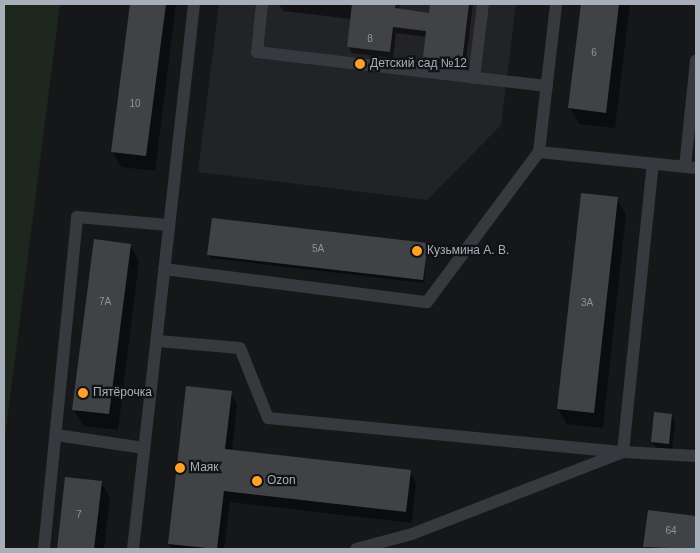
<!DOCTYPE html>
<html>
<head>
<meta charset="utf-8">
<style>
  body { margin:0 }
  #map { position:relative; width:700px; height:553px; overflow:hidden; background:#161719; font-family:Arial,sans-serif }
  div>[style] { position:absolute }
  .built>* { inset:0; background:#222326 }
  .green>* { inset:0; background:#1e271e }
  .shadow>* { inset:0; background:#0007 }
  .building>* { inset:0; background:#404246 }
  .service>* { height:12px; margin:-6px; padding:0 6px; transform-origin:6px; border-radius:6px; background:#37393e }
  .dots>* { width:14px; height:14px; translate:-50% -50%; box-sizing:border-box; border:2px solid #111214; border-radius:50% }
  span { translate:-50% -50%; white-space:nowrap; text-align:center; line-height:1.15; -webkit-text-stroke:4.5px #111214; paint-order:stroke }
  .number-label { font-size:10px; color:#8d949d }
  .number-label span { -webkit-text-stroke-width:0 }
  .poi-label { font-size:12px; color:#a7afba }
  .left { translate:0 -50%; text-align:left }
  .frame { position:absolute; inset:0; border:5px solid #a7afba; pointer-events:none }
</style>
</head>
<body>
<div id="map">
  <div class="built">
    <i style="clip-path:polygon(219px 4px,516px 4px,501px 125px,427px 200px,198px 172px)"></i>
  </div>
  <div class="green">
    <i style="clip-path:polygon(4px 4px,60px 4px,4px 445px)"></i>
  </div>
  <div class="shadow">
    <i style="clip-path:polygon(132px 4px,176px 4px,155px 171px,121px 167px,112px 151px)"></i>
    <i style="clip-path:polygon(279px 4px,400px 4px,399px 10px,430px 14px,431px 4px,473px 4px,465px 68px,428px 63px,424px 57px,427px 37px,396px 33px,393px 58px,352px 53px,348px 46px,351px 19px,283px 11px)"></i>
    <i style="clip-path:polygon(582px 4px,630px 4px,615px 128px,579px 124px,570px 108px)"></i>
    <i style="clip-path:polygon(617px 199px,626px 214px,603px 428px,567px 424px,558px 409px)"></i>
    <i style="clip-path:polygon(427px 244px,424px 283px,210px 258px,209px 255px)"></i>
    <i style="clip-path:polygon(130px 245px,139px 261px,118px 430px,83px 426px,74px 410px)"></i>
    <i style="clip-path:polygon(231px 393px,237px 404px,232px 451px,410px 471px,416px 483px,412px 523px,230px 502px,224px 549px,172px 549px,169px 544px)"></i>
    <i style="clip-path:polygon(672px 415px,675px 422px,672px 450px,656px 448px,652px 442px)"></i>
    <i style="clip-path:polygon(66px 478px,101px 482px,110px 498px,104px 549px,58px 549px)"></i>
    <i style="clip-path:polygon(649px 512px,696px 517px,696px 549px,646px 549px)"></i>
  </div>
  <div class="building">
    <i style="clip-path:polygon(130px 4px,166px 4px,146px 156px,111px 152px)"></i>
    <i style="clip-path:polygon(352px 4px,396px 4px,395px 8px,429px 13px,430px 4px,469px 4px,462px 62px,423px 57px,426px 31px,393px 27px,390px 52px,347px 47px)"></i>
    <i style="clip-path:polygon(581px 4px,619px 4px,606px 113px,568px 108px)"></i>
    <i style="clip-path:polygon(581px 193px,618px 197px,594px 413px,557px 409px)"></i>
    <i style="clip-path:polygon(212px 218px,428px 243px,423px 280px,207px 255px)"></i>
    <i style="clip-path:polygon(94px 239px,131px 244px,109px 414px,72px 410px)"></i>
    <i style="clip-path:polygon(186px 386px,232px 391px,225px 449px,411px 470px,406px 512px,224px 491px,217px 549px,168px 544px)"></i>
    <i style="clip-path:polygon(654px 412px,672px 414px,669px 444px,651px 442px)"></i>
    <i style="clip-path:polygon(65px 477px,102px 481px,94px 549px,57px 549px)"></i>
    <i style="clip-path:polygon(648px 510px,696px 516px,696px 549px,643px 547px)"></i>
  </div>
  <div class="service">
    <i style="left:262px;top:4px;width:48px;rotate:95.9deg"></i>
    <i style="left:257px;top:52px;width:292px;rotate:6.7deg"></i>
    <i style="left:474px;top:78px;width:75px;rotate:-83.1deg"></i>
    <i style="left:539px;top:152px;width:149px;rotate:-83.4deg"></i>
    <i style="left:685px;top:167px;width:107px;rotate:-84.1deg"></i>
    <i style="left:164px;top:269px;width:265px;rotate:7.2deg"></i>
    <i style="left:427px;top:302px;width:187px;rotate:-53.3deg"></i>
    <i style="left:539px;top:152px;width:158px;rotate:5.8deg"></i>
    <i style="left:158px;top:341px;width:82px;rotate:4.9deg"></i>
    <i style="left:240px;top:348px;width:75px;rotate:68.2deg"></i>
    <i style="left:268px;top:418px;width:357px;rotate:5.5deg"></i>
    <i style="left:623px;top:452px;width:290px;rotate:-84.1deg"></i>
    <i style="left:56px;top:435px;width:89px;rotate:8.4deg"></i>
    <i style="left:44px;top:549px;width:334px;rotate:-84.3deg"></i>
    <i style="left:77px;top:217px;width:91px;rotate:5deg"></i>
    <i style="left:133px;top:549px;width:548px;rotate:-83.61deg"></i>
    <i style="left:356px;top:549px;width:58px;rotate:-15deg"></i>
    <i style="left:412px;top:534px;width:226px;rotate:-21.2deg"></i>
    <i style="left:623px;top:452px;width:73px;rotate:3.1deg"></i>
  </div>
  <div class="dots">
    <i style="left:360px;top:64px;background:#ffa028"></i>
    <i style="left:417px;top:251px;background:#ffa028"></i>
    <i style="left:83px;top:393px;background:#ffa028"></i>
    <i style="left:180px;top:468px;background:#ffa028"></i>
    <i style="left:257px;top:481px;background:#ffa028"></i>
  </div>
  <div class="number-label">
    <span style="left:370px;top:39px">8</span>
    <span style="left:594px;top:53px">6</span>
    <span style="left:135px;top:104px">10</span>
    <span style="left:318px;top:249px">5А</span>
    <span style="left:105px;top:302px">7А</span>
    <span style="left:587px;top:303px">3А</span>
    <span style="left:79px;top:515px">7</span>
    <span style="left:671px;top:531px">64</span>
  </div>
  <div class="poi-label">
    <span class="left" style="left:370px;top:64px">Детский сад №12</span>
    <span class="left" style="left:427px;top:251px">Кузьмина А. В.</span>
    <span class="left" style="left:93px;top:393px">Пятёрочка</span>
    <span class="left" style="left:190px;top:468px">Маяк</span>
    <span class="left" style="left:267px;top:481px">Ozon</span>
  </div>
  <div class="frame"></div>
</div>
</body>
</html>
